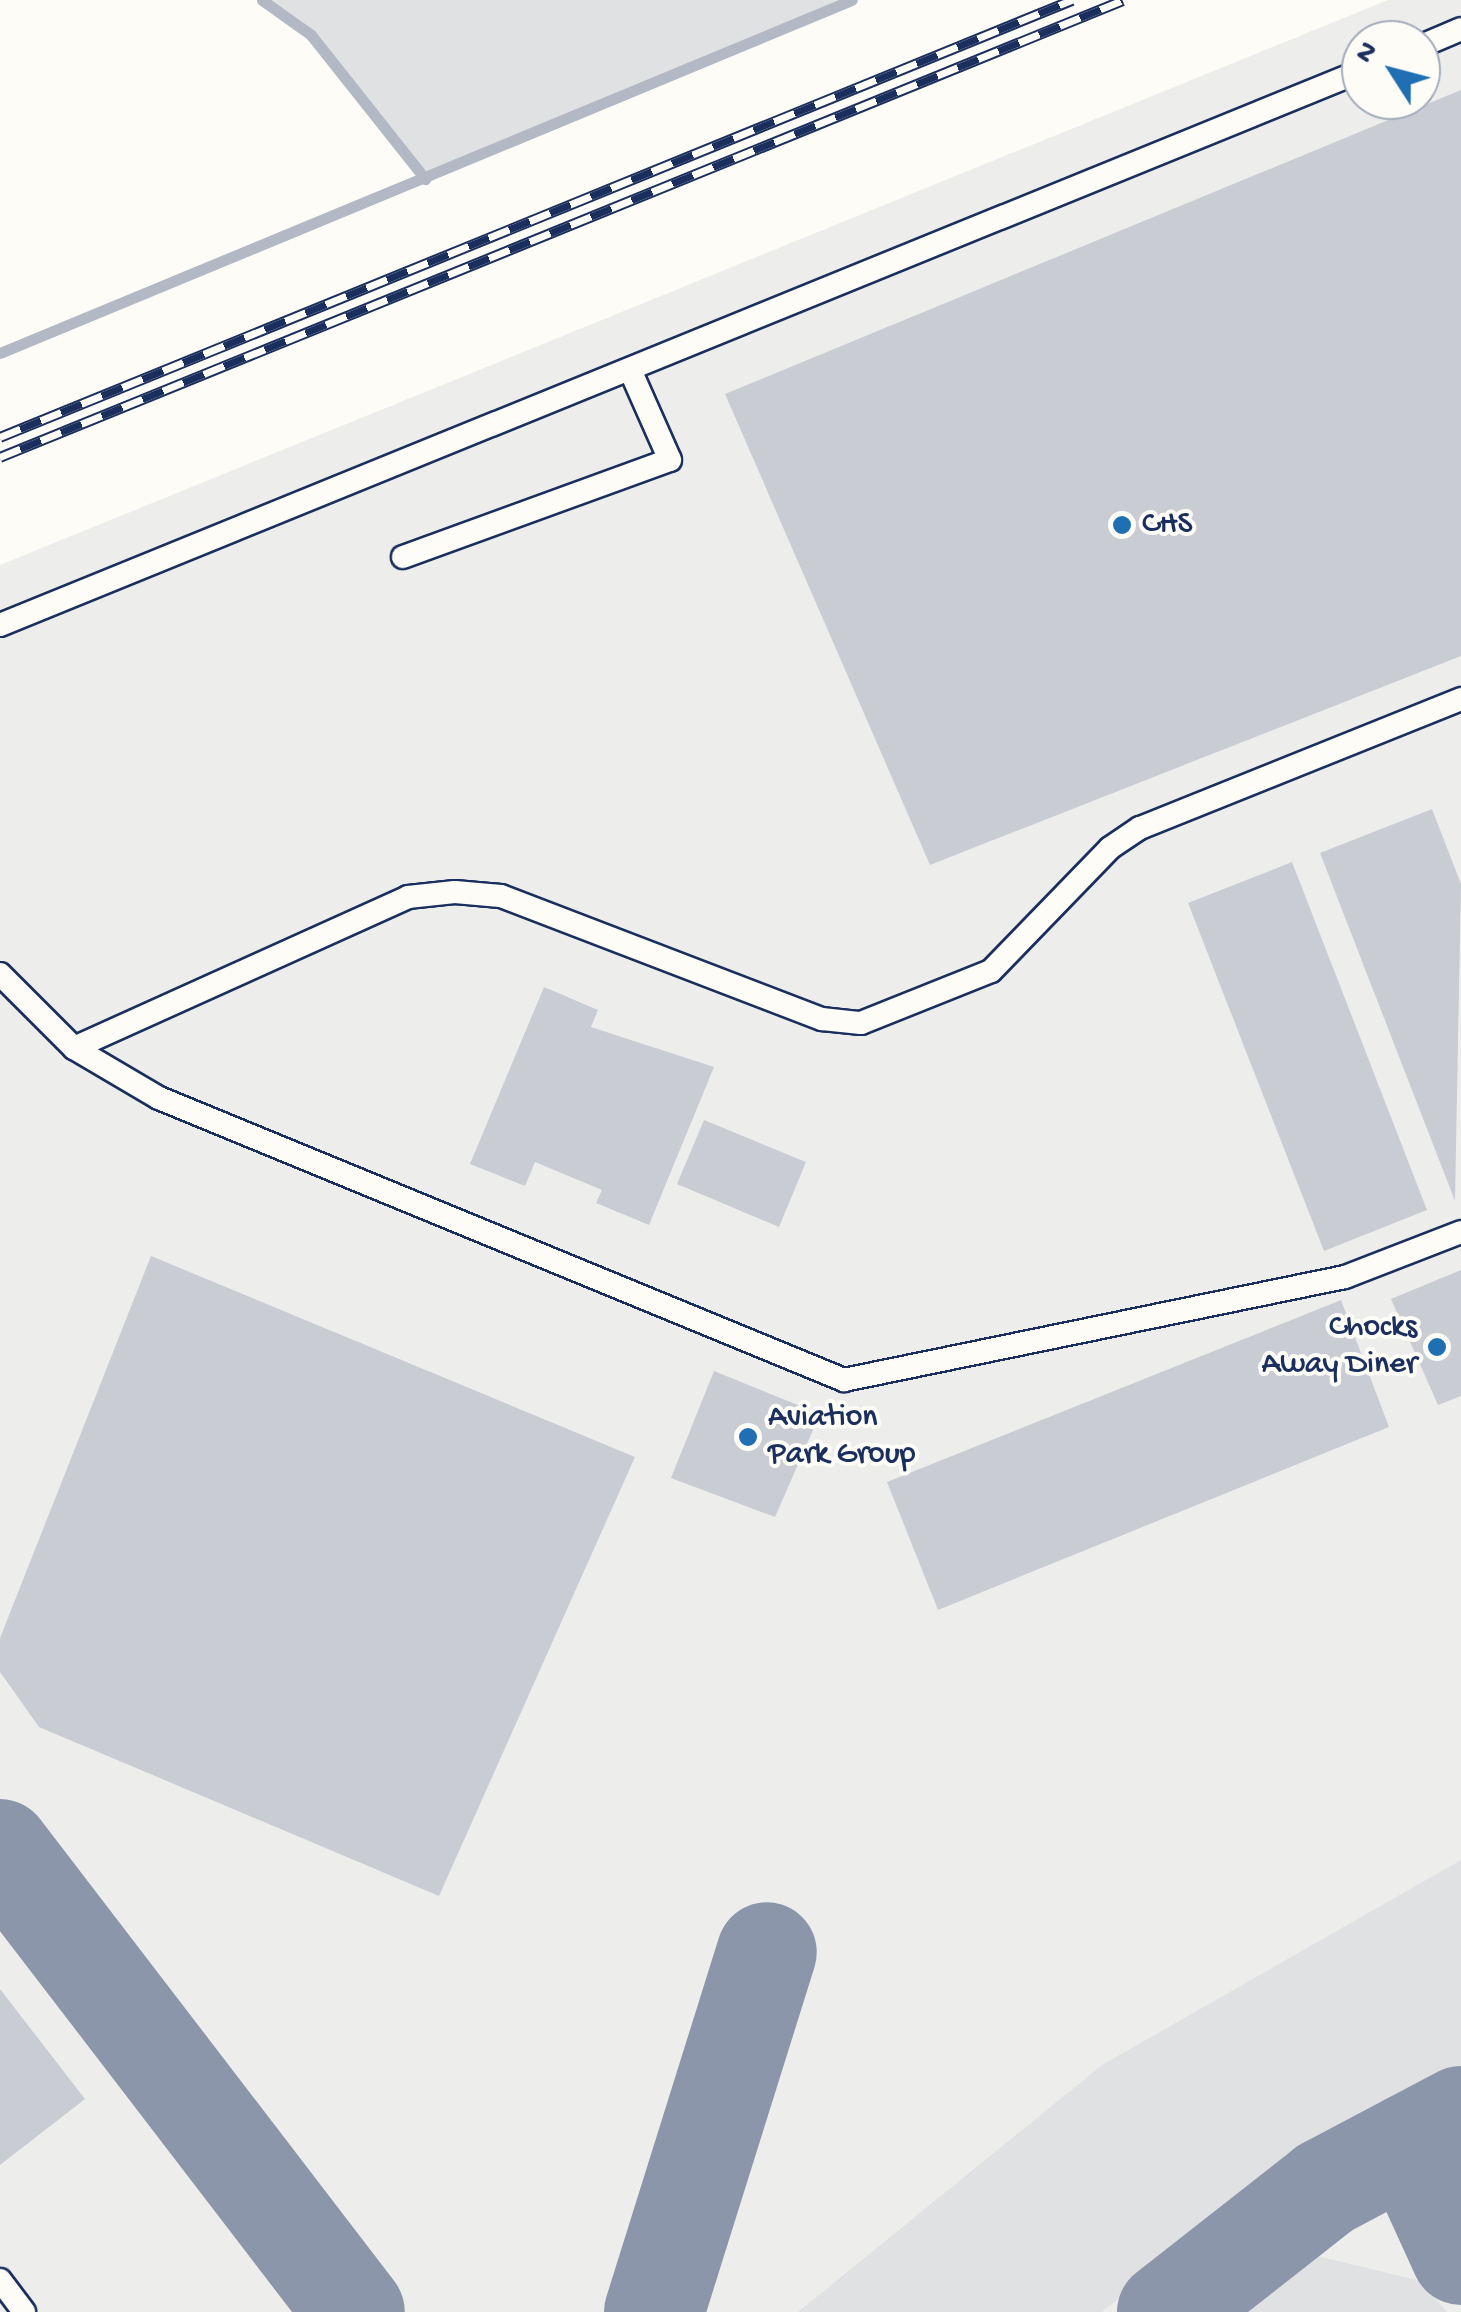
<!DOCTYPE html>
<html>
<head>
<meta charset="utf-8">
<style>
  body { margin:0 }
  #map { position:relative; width:1461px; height:2312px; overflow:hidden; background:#fdfcf7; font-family:"Gochi Hand",sans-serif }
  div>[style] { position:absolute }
  .built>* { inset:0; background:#edeeec }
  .green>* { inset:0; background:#e0e1e3 }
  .stream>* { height:11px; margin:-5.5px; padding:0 5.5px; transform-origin:5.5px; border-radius:5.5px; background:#b3b8c5 }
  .taxiway>* { height:100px; margin:-50px; padding:0 50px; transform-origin:50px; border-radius:50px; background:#8c96aa }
  .building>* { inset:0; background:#c9ccd3 }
  .roads { filter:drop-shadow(2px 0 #1b2f5e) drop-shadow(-2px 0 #1b2f5e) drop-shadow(0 2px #1b2f5e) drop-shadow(0 -2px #1b2f5e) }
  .lane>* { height:22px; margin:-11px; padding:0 11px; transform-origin:11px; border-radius:11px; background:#fdfcf7 }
  .rail>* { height:11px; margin-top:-5.5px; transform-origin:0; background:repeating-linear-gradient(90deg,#fdfcf7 0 22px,#1b2f5e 0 44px); box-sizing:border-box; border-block:2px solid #1b2f5e }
  .dots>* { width:28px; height:28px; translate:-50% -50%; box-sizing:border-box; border:5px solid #fdfcf7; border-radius:50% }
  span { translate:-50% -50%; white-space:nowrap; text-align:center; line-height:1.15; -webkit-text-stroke:8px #fdfcf7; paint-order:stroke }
  .poi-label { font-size:32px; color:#1b2f5e }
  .left { translate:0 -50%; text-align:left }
  .right { translate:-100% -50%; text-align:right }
  .north { position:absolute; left:1341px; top:20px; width:100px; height:100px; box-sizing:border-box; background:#fdfcf7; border:2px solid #a3aaba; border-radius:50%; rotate:306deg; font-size:28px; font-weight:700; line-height:40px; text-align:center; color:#1b2f5e }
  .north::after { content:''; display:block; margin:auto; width:35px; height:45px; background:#1f6fb2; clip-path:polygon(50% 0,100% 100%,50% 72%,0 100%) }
</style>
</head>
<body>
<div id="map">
  <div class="built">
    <i style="clip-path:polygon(evenodd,1388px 0,1461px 0,1461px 2312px,0 2312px,0 565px,1388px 0,1361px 40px,1421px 40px,1421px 100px,1361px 100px,1361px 40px)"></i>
  </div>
  <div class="green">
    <i style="clip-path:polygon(262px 0,852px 0,425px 179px,311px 35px)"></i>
    <i style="clip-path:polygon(1461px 1860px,1461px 2069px,1294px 2157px,1102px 2312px,798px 2312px,1102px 2065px)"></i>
    <i style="clip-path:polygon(1317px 2256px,1421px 2281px,1447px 2312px,1247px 2312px)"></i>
  </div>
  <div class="stream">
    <i style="left:262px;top:0;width:60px;rotate:35.5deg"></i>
    <i style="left:311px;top:35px;width:184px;rotate:51.6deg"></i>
    <i style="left:0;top:353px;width:922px;rotate:-22.51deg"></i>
  </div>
  <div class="taxiway">
    <i style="left:0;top:1849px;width:583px;rotate:52.52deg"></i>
    <i style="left:1410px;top:2143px;width:123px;rotate:65.5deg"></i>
    <i style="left:654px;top:2312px;width:377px;rotate:-72.6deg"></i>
    <i style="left:1167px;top:2312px;width:201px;rotate:-38.1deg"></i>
    <i style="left:1325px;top:2188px;width:154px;rotate:-27.9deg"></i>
  </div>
  <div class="building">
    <i style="clip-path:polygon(1461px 90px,1461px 656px,930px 865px,725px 394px)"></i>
    <i style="clip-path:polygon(1432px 809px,1461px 884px,1455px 1201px,1320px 853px)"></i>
    <i style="clip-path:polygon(1292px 862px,1427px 1210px,1324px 1251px,1188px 903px)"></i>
    <i style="clip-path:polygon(544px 987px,598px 1010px,591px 1027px,714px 1067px,649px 1225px,596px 1203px,602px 1190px,535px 1162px,525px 1186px,470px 1164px)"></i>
    <i style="clip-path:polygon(704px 1120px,806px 1162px,779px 1227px,677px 1184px)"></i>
    <i style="clip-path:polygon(151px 1256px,635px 1457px,439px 1896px,39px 1727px,0 1672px,0 1638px)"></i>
    <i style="clip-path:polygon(1461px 1270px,1461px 1396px,1438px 1405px,1391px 1299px)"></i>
    <i style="clip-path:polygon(1341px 1300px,1389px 1427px,938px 1610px,887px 1482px)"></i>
    <i style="clip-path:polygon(714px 1371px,820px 1414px,775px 1517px,671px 1478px)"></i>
    <i style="clip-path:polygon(0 1989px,85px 2099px,0 2165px)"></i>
  </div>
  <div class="roads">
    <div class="lane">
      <i style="left:1421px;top:46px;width:43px;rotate:-23deg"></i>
      <i style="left:403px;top:557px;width:284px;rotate:-20deg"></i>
      <i style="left:670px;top:460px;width:96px;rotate:-113.9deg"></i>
      <i style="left:0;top:625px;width:1469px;rotate:-22.15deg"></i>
      <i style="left:0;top:974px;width:105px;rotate:45deg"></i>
      <i style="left:74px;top:1048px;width:99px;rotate:30.5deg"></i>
      <i style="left:159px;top:1098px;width:741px;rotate:22.38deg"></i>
      <i style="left:844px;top:1380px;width:511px;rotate:-11.62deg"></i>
      <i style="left:1345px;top:1277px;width:124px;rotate:-21.2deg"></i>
      <i style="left:74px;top:1048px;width:367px;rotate:-24.3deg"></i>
      <i style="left:408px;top:897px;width:47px;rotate:-6.1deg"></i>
      <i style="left:455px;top:892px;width:46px;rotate:5deg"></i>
      <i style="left:501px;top:896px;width:344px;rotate:21deg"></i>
      <i style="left:822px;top:1019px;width:39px;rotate:6deg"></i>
      <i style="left:861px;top:1023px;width:140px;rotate:-21.8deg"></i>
      <i style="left:991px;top:971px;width:171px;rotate:-45.9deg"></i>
      <i style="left:1110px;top:848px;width:36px;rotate:-34deg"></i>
      <i style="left:1140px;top:828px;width:346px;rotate:-21.9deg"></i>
      <i style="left:0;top:2280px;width:40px;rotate:53deg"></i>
    </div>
  </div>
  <div class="rail">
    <i style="left:0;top:437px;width:1158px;rotate:-22.18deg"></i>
    <i style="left:0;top:457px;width:1212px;rotate:-22.14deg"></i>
  </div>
  <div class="dots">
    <i style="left:1122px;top:525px;background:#1f6fb2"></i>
    <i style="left:1437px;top:1347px;background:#1f6fb2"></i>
    <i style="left:748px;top:1437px;background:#1f6fb2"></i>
  </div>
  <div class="poi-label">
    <span class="left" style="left:1142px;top:525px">CHS</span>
    <span class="right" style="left:1417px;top:1347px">Chocks<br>Away Diner</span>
    <span class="left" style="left:768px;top:1437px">Aviation<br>Park Group</span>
  </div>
  <div class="north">N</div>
</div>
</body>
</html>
